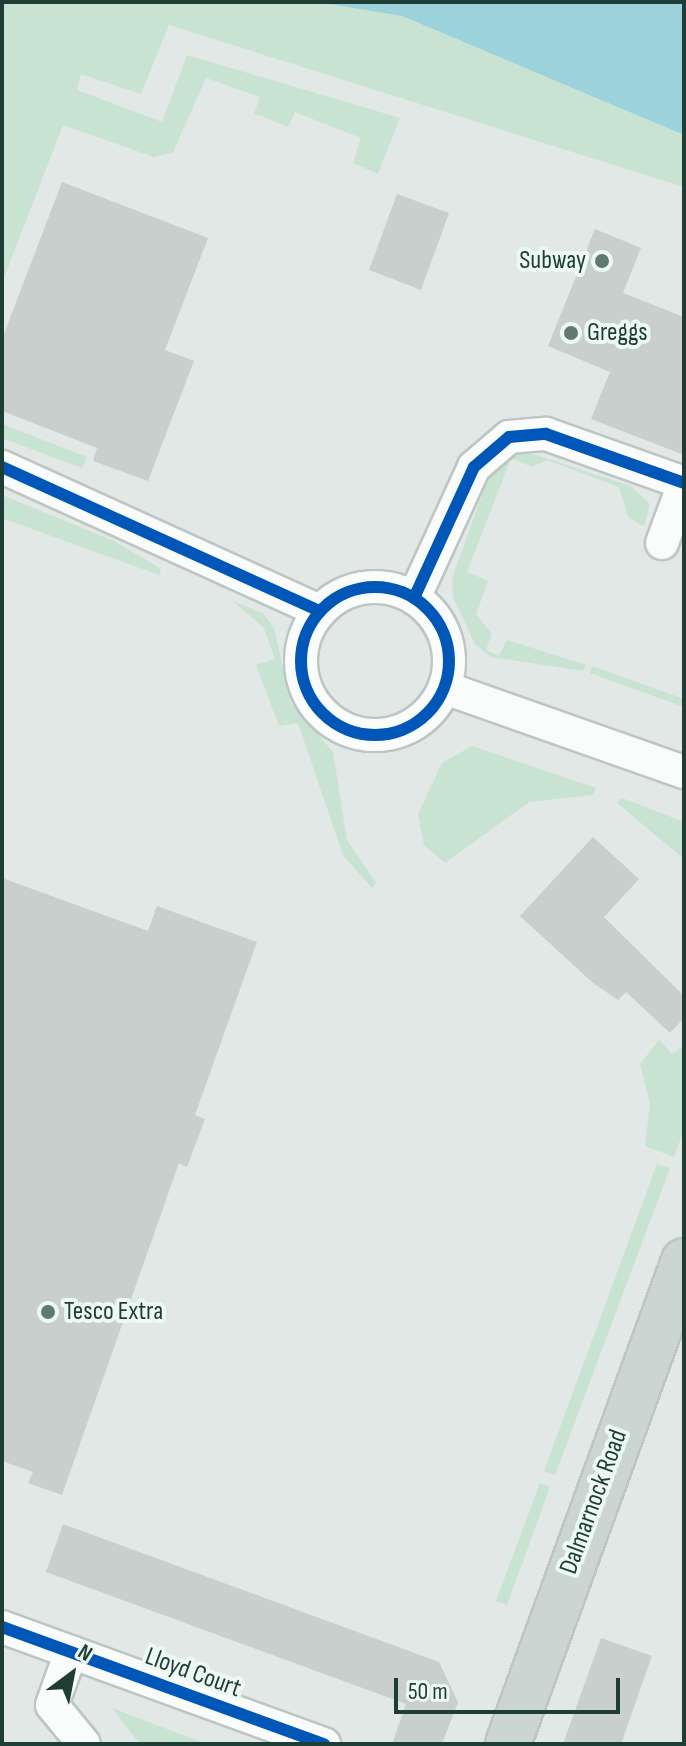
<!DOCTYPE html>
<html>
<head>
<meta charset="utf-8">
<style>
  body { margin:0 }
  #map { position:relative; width:686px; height:1746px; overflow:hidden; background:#e1e8e5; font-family:"Sofia Sans Condensed",sans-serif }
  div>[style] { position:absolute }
  .green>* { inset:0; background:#c8e3d1 }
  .water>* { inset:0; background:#9cd2db }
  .building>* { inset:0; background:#c8cfcc }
  .roads { filter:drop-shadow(2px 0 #bec5c2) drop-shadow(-2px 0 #bec5c2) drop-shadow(0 2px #bec5c2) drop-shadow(0 -2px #bec5c2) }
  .minor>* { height:32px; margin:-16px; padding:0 16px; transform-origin:16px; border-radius:16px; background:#fafcfb }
  .minor>.ring { margin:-16px; padding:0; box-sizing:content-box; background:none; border:32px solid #fafcfb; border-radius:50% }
  .primary>* { height:44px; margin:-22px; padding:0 22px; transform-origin:22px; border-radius:22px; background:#cbd5d2 }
  .cycleway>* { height:12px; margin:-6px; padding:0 6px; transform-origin:6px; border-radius:6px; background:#0057b8 }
  .cycleway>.ring { margin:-6px; padding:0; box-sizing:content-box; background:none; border:12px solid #0057b8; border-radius:50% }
  .dots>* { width:22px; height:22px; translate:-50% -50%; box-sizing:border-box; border:4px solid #eef8f3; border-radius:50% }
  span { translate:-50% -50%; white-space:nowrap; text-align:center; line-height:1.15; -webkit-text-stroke:8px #eef8f3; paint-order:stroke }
  .poi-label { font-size:26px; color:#1e3d35 }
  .right { translate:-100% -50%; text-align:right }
  .left { translate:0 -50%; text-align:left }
  .street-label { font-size:26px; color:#1e3d35 }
  .frame { position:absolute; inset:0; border:4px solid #1e3d35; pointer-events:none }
  .north { position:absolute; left:32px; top:1634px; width:80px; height:80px; -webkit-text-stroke:6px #eef8f3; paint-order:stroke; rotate:32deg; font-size:22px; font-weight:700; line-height:32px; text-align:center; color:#1e3d35 }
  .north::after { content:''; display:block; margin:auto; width:28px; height:36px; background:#1e3d35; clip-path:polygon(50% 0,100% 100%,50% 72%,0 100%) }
  .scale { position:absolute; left:394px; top:1678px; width:226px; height:36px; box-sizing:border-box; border:4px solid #1e3d35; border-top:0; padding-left:10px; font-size:24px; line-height:28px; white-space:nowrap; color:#1e3d35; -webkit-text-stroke:6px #eef8f3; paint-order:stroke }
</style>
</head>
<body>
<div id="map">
  <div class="green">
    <i style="clip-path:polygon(2px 2px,317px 2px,402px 16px,684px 135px,684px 187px,169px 25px,141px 94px,81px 74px,77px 90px,162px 122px,187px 55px,400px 118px,378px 174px,353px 163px,361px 138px,295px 112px,288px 127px,254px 113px,260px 97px,206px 78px,173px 152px,154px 157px,63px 125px,2px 283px)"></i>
    <i style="clip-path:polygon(2px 424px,87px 457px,82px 468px,2px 438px)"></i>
    <i style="clip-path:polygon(524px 451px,631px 486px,650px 504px,644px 526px,629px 518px,619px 487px,547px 460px,532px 467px,511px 458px,467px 572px,488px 581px,476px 614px,492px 634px,486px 650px,499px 656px,507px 640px,586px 665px,583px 671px,491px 657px,475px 644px,453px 597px,452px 579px,488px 478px,509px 456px)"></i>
    <i style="clip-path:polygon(2px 495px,114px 541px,161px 569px,159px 575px,2px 518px)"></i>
    <i style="clip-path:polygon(233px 601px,264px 614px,274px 628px,291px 703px,333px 752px,347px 840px,376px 883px,372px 888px,343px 855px,298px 723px,279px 726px,256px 665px,275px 659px,264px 628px)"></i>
    <i style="clip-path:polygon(592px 666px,684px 699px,684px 707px,590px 673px)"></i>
    <i style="clip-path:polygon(472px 746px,596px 788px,593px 795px,529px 802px,445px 863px,424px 845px,418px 814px,442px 763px)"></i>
    <i style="clip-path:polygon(622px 798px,684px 822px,684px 859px,617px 803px)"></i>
    <i style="clip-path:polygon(659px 1040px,672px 1054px,684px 1046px,684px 1130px,674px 1157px,645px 1146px,650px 1105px,640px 1064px)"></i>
    <i style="clip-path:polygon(657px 1164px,670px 1168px,555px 1475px,544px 1471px)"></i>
    <i style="clip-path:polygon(540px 1483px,550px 1487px,507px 1605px,496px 1601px)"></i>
    <i style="clip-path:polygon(112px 1708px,206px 1744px,140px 1744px)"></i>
  </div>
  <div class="water">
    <i style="clip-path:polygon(317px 2px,684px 2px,684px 135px,402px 16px)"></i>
  </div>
  <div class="building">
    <i style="clip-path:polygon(62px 182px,208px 238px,165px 350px,194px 361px,148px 481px,93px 461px,97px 448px,2px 411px,2px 339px)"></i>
    <i style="clip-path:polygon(397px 194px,449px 213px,421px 290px,369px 270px)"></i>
    <i style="clip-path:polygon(595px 229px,641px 248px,623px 293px,684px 317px,684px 455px,591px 419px,610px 372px,548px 346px)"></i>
    <i style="clip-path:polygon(593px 837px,639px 879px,604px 917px,684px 996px,684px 1018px,670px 1033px,626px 992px,618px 1000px,593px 983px,520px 916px)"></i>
    <i style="clip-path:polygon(2px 878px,148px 931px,157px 906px,257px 942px,195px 1115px,205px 1119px,187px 1167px,179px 1163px,62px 1495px,28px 1483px,33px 1472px,2px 1461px)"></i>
    <i style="clip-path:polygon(63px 1524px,439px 1662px,458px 1702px,442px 1744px,392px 1744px,406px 1704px,46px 1572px)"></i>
    <i style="clip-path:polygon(601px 1638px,652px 1656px,621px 1744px,563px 1744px)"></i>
  </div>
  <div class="roads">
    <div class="minor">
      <i style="left:2px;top:467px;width:349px;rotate:24.4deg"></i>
      <i style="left:662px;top:543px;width:63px;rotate:-69.6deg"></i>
      <i class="ring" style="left:301px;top:587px;width:116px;height:116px"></i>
      <i style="left:414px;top:598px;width:144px;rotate:-65.4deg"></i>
      <i style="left:474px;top:467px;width:46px;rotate:-40.6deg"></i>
      <i style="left:509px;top:437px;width:37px;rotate:-5deg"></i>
      <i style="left:546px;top:434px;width:146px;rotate:19.5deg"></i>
      <i style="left:445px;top:688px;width:253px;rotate:19.4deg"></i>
      <i style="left:2px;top:1627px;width:343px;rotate:20deg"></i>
      <i style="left:71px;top:1652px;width:56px;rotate:109.7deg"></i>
      <i style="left:52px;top:1705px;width:50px;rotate:50.6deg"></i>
    </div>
    <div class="primary">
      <i style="left:508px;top:1744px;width:514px;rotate:-69.98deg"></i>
    </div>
  </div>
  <div class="cycleway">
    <i style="left:2px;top:467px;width:349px;rotate:24.4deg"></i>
    <i class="ring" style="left:301px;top:587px;width:136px;height:136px"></i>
    <i style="left:414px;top:598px;width:144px;rotate:-65.4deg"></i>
    <i style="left:474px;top:467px;width:46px;rotate:-40.6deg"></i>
    <i style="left:509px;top:437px;width:37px;rotate:-5deg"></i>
    <i style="left:546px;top:434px;width:146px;rotate:19.5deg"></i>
    <i style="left:2px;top:1627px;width:343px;rotate:20deg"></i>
  </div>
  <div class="dots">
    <i style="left:602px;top:261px;background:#627973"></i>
    <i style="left:571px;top:333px;background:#627973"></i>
    <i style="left:48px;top:1312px;background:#627973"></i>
  </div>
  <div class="poi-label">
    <span class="right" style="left:586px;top:261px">Subway</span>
    <span class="left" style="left:587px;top:333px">Greggs</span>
    <span class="left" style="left:64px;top:1312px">Tesco Extra</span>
  </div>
  <div class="street-label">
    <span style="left:594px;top:1502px;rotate:-70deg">Dalmarnock Road</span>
    <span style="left:193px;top:1673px;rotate:20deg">Lloyd Court</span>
  </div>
  <div class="frame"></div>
  <div class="north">N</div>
  <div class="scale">50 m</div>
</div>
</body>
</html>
